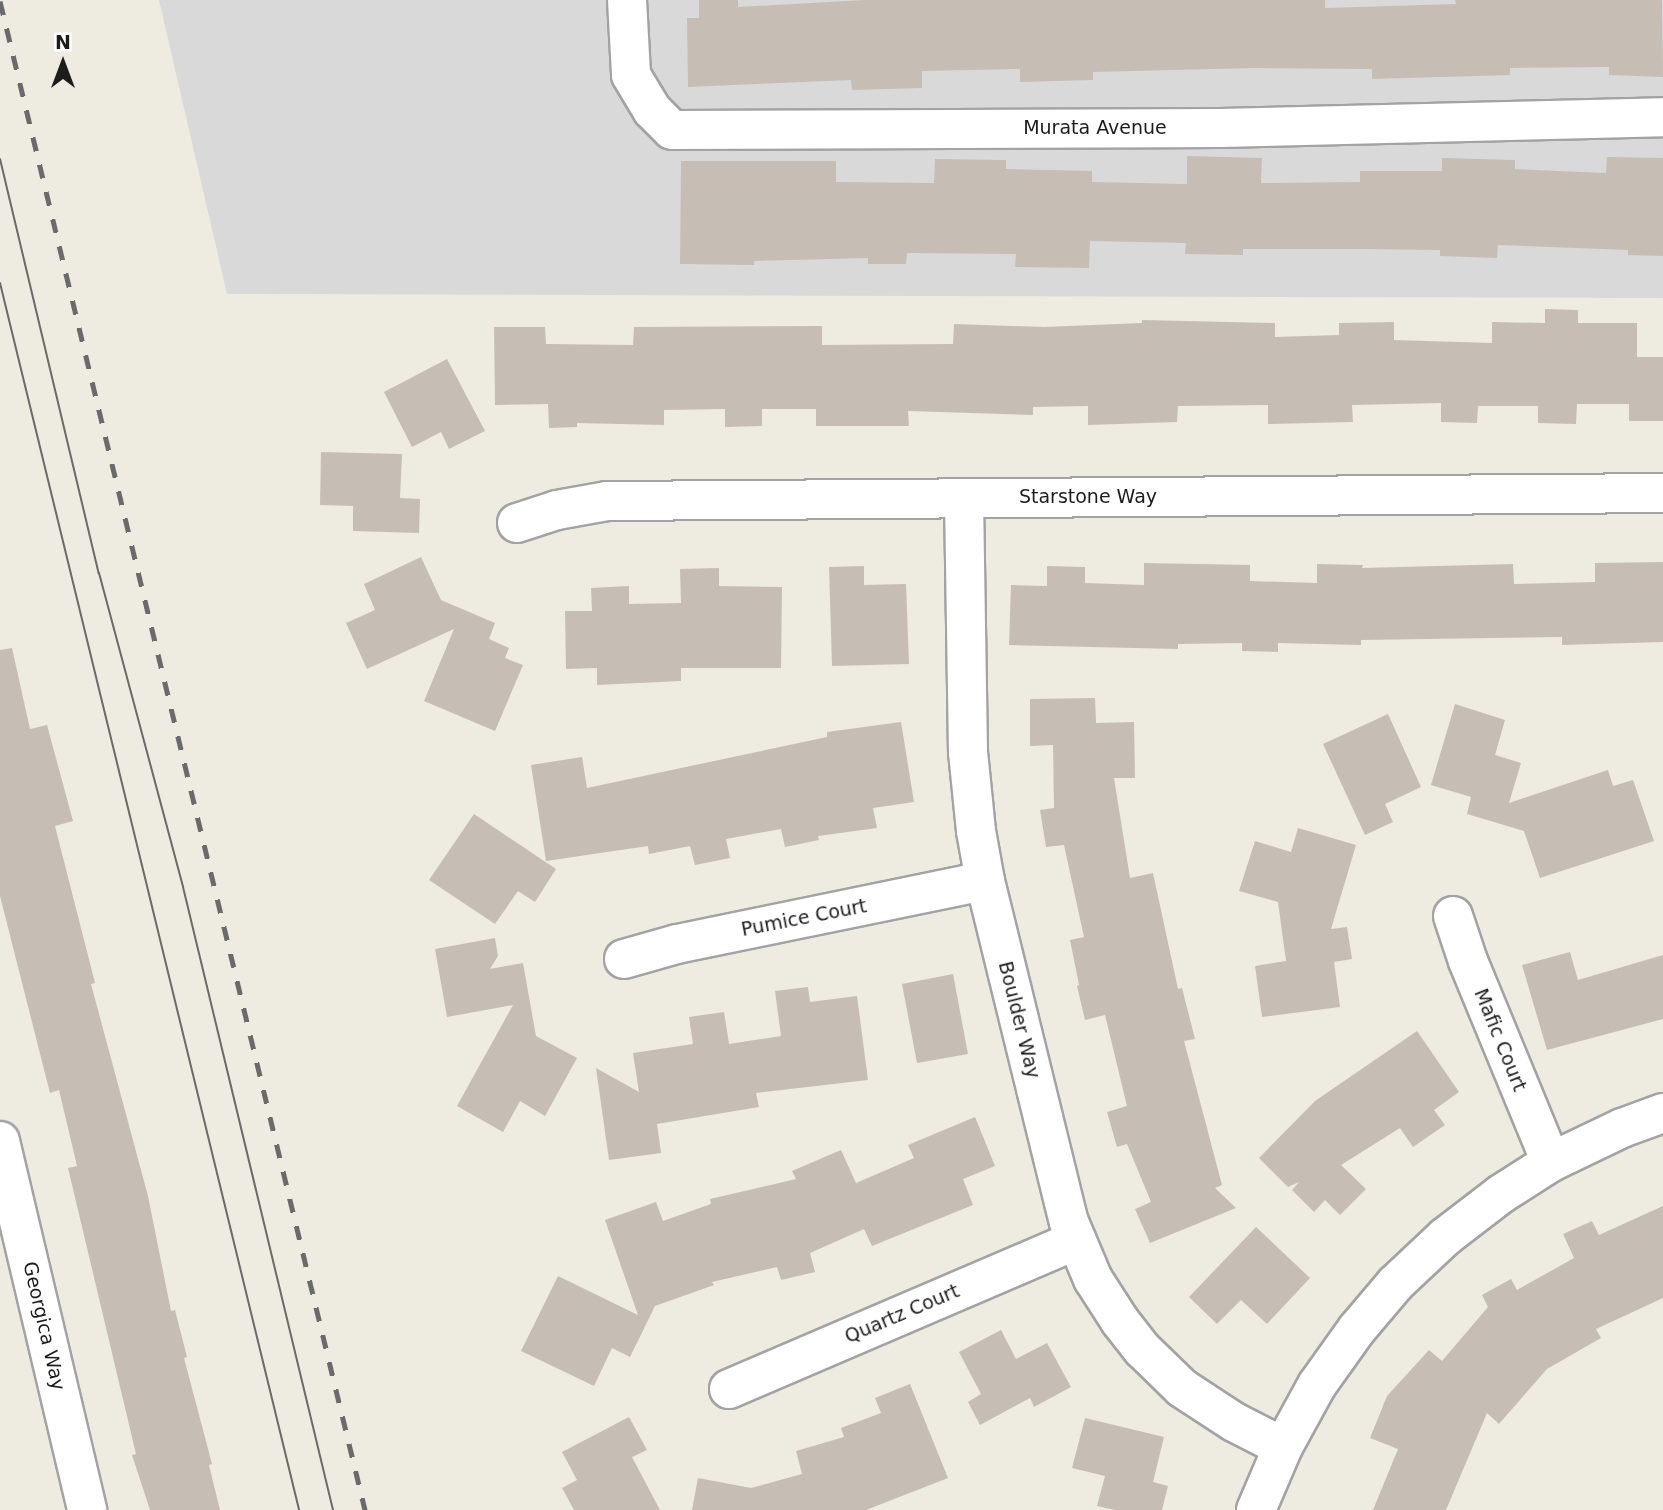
<!DOCTYPE html>
<html>
<head>
<meta charset="utf-8">
<style>
  body { margin:0 }
  #map { position:relative; width:1663px; height:1510px; overflow:hidden; background:#eeebe1; font-family:"DejaVu Sans",sans-serif }
  div>[style] { position:absolute }
  .residential>* { inset:0; background:#dad9d9 }
  .building>* { inset:0; background:#c6beb4 }
  .roads { filter:drop-shadow(2px 0 #a3a3a3) drop-shadow(-2px 0 #a3a3a3) drop-shadow(0 2px #a3a3a3) drop-shadow(0 -2px #a3a3a3) }
  .minor>* { height:38px; margin:-19px; padding:0 19px; transform-origin:19px; border-radius:19px; background:#fff }
  .tram>* { height:2px; margin:-1px; padding:0 1px; transform-origin:1px; border-radius:1px; background:#6a6a6a }
  .rail>* { height:5px; margin-top:-2.5px; transform-origin:0; background:repeating-linear-gradient(90deg,#6a6a6a 0 14px,transparent 0 28px) }
  span { translate:-50% -50%; white-space:nowrap; text-align:center; line-height:1.15; -webkit-text-stroke:7px #fff; paint-order:stroke }
  .street-label { font-size:19px; color:#1c1c1c }
  .north { position:absolute; left:28px; top:28px; width:70px; height:70px; -webkit-text-stroke:5px #fff; paint-order:stroke; rotate:0deg; font-size:19px; font-weight:700; line-height:28px; text-align:center; color:#1c1c1c }
  .north::after { content:''; display:block; margin:auto; width:24px; height:32px; background:#1c1c1c; clip-path:polygon(50% 0,100% 100%,50% 72%,0 100%) }
</style>
</head>
<body>
<div id="map">
  <div class="residential">
    <i style="clip-path:polygon(159px 0,1663px 0,1663px 298px,227px 294px)"></i>
  </div>
  <div class="building">
    <i style="clip-path:polygon(699px 0,738px 0,738px 7px,865px 0,1325px 0,1325px 8px,1456px 4px,1455px 0,1662px 0,1663px 77px,1609px 75px,1609px 67px,1510px 68px,1510px 75px,1372px 79px,1372px 69px,1255px 68px,1093px 72px,1093px 80px,1020px 82px,1020px 69px,922px 71px,922px 88px,852px 90px,851px 80px,688px 87px,687px 18px,699px 18px)"></i>
    <i style="clip-path:polygon(1187px 156px,1262px 158px,1261px 183px,1360px 182px,1360px 171px,1442px 171px,1442px 158px,1515px 160px,1515px 169px,1606px 173px,1607px 157px,1663px 158px,1663px 256px,1628px 255px,1628px 250px,1498px 245px,1497px 258px,1440px 256px,1440px 250px,1361px 249px,1243px 249px,1243px 255px,1185px 254px,1186px 243px,1090px 241px,1089px 268px,1015px 267px,1016px 254px,907px 253px,906px 264px,868px 264px,868px 258px,754px 261px,754px 265px,680px 264px,681px 161px,836px 161px,836px 182px,934px 183px,935px 159px,1006px 160px,1006px 169px,1092px 171px,1092px 182px,1187px 184px)"></i>
    <i style="clip-path:polygon(1545px 309px,1578px 310px,1578px 323px,1637px 323px,1637px 357px,1663px 357px,1663px 421px,1629px 421px,1629px 404px,1577px 404px,1576px 424px,1538px 423px,1538px 406px,1478px 406px,1477px 423px,1441px 422px,1441px 403px,1352px 405px,1353px 422px,1268px 424px,1268px 405px,1178px 406px,1177px 422px,1088px 425px,1088px 406px,1033px 407px,1033px 415px,908px 411px,909px 426px,816px 426px,816px 409px,762px 409px,762px 426px,725px 427px,725px 409px,664px 410px,664px 425px,577px 423px,577px 427px,549px 428px,548px 404px,495px 405px,494px 327px,545px 327px,546px 344px,633px 345px,634px 327px,822px 326px,822px 345px,953px 344px,954px 324px,1044px 327px,1142px 323px,1142px 320px,1275px 323px,1275px 337px,1339px 335px,1339px 323px,1394px 322px,1394px 340px,1492px 343px,1492px 322px,1545px 323px)"></i>
    <i style="clip-path:polygon(447px 359px,485px 431px,449px 449px,441px 432px,412px 447px,384px 392px)"></i>
    <i style="clip-path:polygon(321px 452px,402px 454px,400px 498px,420px 499px,419px 533px,353px 531px,353px 506px,320px 505px)"></i>
    <i style="clip-path:polygon(421px 557px,441px 600px,495px 623px,489px 639px,509px 648px,505px 658px,523px 665px,495px 731px,424px 701px,454px 629px,367px 669px,346px 623px,375px 610px,364px 584px)"></i>
    <i style="clip-path:polygon(1663px 562px,1663px 642px,1562px 645px,1562px 637px,1361px 640px,1361px 645px,1278px 643px,1278px 652px,1242px 651px,1242px 643px,1178px 644px,1178px 649px,1009px 645px,1011px 585px,1047px 586px,1047px 566px,1085px 567px,1085px 583px,1144px 585px,1144px 563px,1250px 565px,1250px 581px,1317px 583px,1317px 564px,1363px 565px,1362px 568px,1513px 564px,1514px 584px,1595px 582px,1595px 563px)"></i>
    <i style="clip-path:polygon(864px 566px,864px 585px,906px 584px,909px 664px,832px 666px,829px 567px)"></i>
    <i style="clip-path:polygon(719px 568px,719px 586px,782px 587px,781px 668px,681px 668px,681px 681px,597px 685px,597px 668px,566px 669px,565px 611px,592px 611px,591px 588px,629px 586px,629px 604px,681px 603px,680px 569px)"></i>
    <i style="clip-path:polygon(12px 648px,30px 729px,47px 725px,73px 821px,55px 826px,95px 983px,91px 984px,148px 1196px,171px 1311px,175px 1310px,187px 1357px,184px 1358px,212px 1464px,209px 1465px,220px 1510px,150px 1510px,132px 1455px,136px 1454px,68px 1168px,77px 1166px,59px 1090px,50px 1093px,0 896px,0 650px)"></i>
    <i style="clip-path:polygon(1095px 698px,1096px 723px,1134px 722px,1135px 778px,1114px 778px,1130px 878px,1153px 873px,1178px 989px,1182px 988px,1195px 1039px,1184px 1041px,1222px 1185px,1215px 1188px,1236px 1208px,1150px 1243px,1135px 1209px,1151px 1202px,1127px 1144px,1117px 1147px,1107px 1112px,1127px 1106px,1105px 1015px,1085px 1020px,1077px 986px,1079px 985px,1070px 940px,1084px 937px,1064px 845px,1046px 847px,1040px 810px,1054px 808px,1053px 745px,1030px 746px,1030px 699px)"></i>
    <i style="clip-path:polygon(1455px 704px,1505px 720px,1495px 755px,1521px 763px,1509px 803px,1608px 770px,1613px 786px,1633px 780px,1654px 841px,1540px 878px,1524px 831px,1467px 814px,1471px 797px,1431px 785px)"></i>
    <i style="clip-path:polygon(1388px 714px,1421px 787px,1385px 804px,1393px 822px,1365px 835px,1323px 744px)"></i>
    <i style="clip-path:polygon(901px 722px,914px 802px,873px 808px,877px 828px,818px 836px,819px 840px,785px 847px,781px 829px,726px 839px,730px 858px,695px 865px,690px 846px,649px 854px,648px 846px,546px 861px,531px 765px,582px 757px,587px 788px,827px 737px,827px 732px)"></i>
    <i style="clip-path:polygon(474px 814px,556px 869px,535px 902px,518px 891px,495px 924px,429px 880px)"></i>
    <i style="clip-path:polygon(1298px 828px,1356px 845px,1331px 929px,1347px 927px,1352px 959px,1334px 962px,1340px 1007px,1262px 1017px,1255px 966px,1286px 961px,1278px 902px,1239px 891px,1255px 841px,1291px 852px)"></i>
    <i style="clip-path:polygon(495px 938px,498px 956px,490px 969px,523px 963px,536px 1036px,577px 1058px,545px 1116px,520px 1101px,503px 1132px,457px 1106px,513px 1005px,447px 1017px,435px 949px)"></i>
    <i style="clip-path:polygon(1570px 952px,1578px 980px,1663px 955px,1663px 1019px,1547px 1050px,1522px 965px)"></i>
    <i style="clip-path:polygon(953px 974px,968px 1054px,917px 1063px,902px 984px)"></i>
    <i style="clip-path:polygon(808px 987px,810px 1002px,857px 996px,868px 1080px,756px 1093px,759px 1107px,657px 1124px,661px 1153px,609px 1160px,596px 1068px,639px 1092px,633px 1053px,693px 1044px,689px 1017px,724px 1012px,729px 1044px,781px 1036px,775px 991px)"></i>
    <i style="clip-path:polygon(1417px 1031px,1459px 1092px,1434px 1110px,1445px 1125px,1413px 1147px,1400px 1128px,1341px 1165px,1366px 1189px,1340px 1215px,1325px 1200px,1314px 1212px,1292px 1190px,1299px 1182px,1288px 1187px,1259px 1158px,1315px 1101px)"></i>
    <i style="clip-path:polygon(975px 1117px,995px 1166px,963px 1179px,973px 1205px,872px 1246px,864px 1229px,810px 1253px,815px 1272px,781px 1280px,777px 1267px,712px 1282px,714px 1285px,655px 1306px,630px 1357px,612px 1348px,594px 1386px,521px 1351px,558px 1276px,638px 1315px,605px 1220px,656px 1202px,663px 1221px,711px 1204px,710px 1199px,796px 1179px,792px 1171px,841px 1150px,856px 1183px,914px 1158px,908px 1145px)"></i>
    <i style="clip-path:polygon(1663px 1206px,1663px 1298px,1596px 1329px,1601px 1338px,1547px 1369px,1499px 1424px,1487px 1413px,1446px 1510px,1373px 1510px,1398px 1449px,1370px 1438px,1387px 1396px,1429px 1350px,1442px 1361px,1488px 1307px,1482px 1295px,1511px 1279px,1517px 1290px,1574px 1258px,1563px 1234px,1592px 1221px,1599px 1235px)"></i>
    <i style="clip-path:polygon(1256px 1227px,1310px 1278px,1267px 1324px,1241px 1300px,1217px 1324px,1189px 1297px)"></i>
    <i style="clip-path:polygon(1001px 1330px,1016px 1359px,1047px 1343px,1071px 1387px,1034px 1407px,1030px 1398px,980px 1425px,968px 1402px,981px 1394px,959px 1352px)"></i>
    <i style="clip-path:polygon(910px 1384px,948px 1478px,866px 1510px,692px 1510px,698px 1478px,751px 1488px,802px 1474px,796px 1451px,844px 1437px,841px 1428px,881px 1413px,875px 1398px)"></i>
    <i style="clip-path:polygon(629px 1417px,647px 1450px,632px 1457px,660px 1510px,574px 1510px,562px 1488px,577px 1480px,562px 1452px)"></i>
    <i style="clip-path:polygon(1085px 1418px,1164px 1437px,1153px 1482px,1168px 1486px,1162px 1510px,1115px 1510px,1097px 1506px,1105px 1476px,1072px 1468px)"></i>
  </div>
  <div class="roads">
    <div class="minor">
      <i style="left:627px;top:0;width:75px;rotate:86.9deg"></i>
      <i style="left:631px;top:75px;width:41px;rotate:59deg"></i>
      <i style="left:652px;top:110px;width:28px;rotate:45deg"></i>
      <i style="left:672px;top:130px;width:549px;rotate:-0.21deg"></i>
      <i style="left:1221px;top:128px;width:442px;rotate:-1.4deg"></i>
      <i style="left:964px;top:498px;width:254px;rotate:89.1deg"></i>
      <i style="left:968px;top:752px;width:79px;rotate:84.2deg"></i>
      <i style="left:976px;top:831px;width:51px;rotate:79.8deg"></i>
      <i style="left:985px;top:881px;width:351px;rotate:76.2deg"></i>
      <i style="left:1069px;top:1222px;width:62px;rotate:67.2deg"></i>
      <i style="left:1093px;top:1279px;width:50px;rotate:57.3deg"></i>
      <i style="left:1120px;top:1321px;width:37px;rotate:52deg"></i>
      <i style="left:1143px;top:1350px;width:54px;rotate:44.3deg"></i>
      <i style="left:1182px;top:1388px;width:62px;rotate:33.2deg"></i>
      <i style="left:1234px;top:1422px;width:55px;rotate:27deg"></i>
      <i style="left:517px;top:523px;width:42px;rotate:-18deg"></i>
      <i style="left:557px;top:510px;width:51px;rotate:-10.2deg"></i>
      <i style="left:607px;top:501px;width:1056px;rotate:-0.43deg"></i>
      <i style="left:1453px;top:916px;width:47px;rotate:71.6deg"></i>
      <i style="left:1468px;top:961px;width:217px;rotate:67.6deg"></i>
      <i style="left:624px;top:959px;width:55px;rotate:-15.8deg"></i>
      <i style="left:677px;top:944px;width:314px;rotate:-11.6deg"></i>
      <i style="left:0;top:1141px;width:379px;rotate:76.7deg"></i>
      <i style="left:729px;top:1389px;width:378px;rotate:-23.2deg"></i>
      <i style="left:1256px;top:1510px;width:69px;rotate:-66.8deg"></i>
      <i style="left:1283px;top:1447px;width:71px;rotate:-61.3deg"></i>
      <i style="left:1317px;top:1385px;width:69px;rotate:-54.5deg"></i>
      <i style="left:1357px;top:1329px;width:59px;rotate:-49.8deg"></i>
      <i style="left:1395px;top:1284px;width:69px;rotate:-43.2deg"></i>
      <i style="left:1445px;top:1237px;width:71px;rotate:-37.5deg"></i>
      <i style="left:1501px;top:1194px;width:59px;rotate:-32.6deg"></i>
      <i style="left:1551px;top:1162px;width:79px;rotate:-25.6deg"></i>
      <i style="left:1622px;top:1128px;width:44px;rotate:-20.1deg"></i>
    </div>
  </div>
  <div class="tram">
    <i style="left:0;top:159px;width:426px;rotate:76.6deg"></i>
    <i style="left:99px;top:573px;width:325px;rotate:75deg"></i>
    <i style="left:183px;top:887px;width:641px;rotate:76.46deg"></i>
    <i style="left:0;top:283px;width:1263px;rotate:76.3deg"></i>
  </div>
  <div class="rail">
    <i style="left:0;top:1px;width:1553px;rotate:76.4deg"></i>
  </div>
  <div class="street-label">
    <span style="left:1095px;top:128px">Murata Avenue</span>
    <span style="left:1088px;top:497px">Starstone Way</span>
    <span style="left:804px;top:918px;rotate:-11deg">Pumice Court</span>
    <span style="left:1019px;top:1020px;rotate:76deg">Boulder Way</span>
    <span style="left:1500px;top:1040px;rotate:68deg">Mafic Court</span>
    <span style="left:902px;top:1314px;rotate:-23deg">Quartz Court</span>
    <span style="left:44px;top:1326px;rotate:77deg">Georgica Way</span>
  </div>
  <div class="north">N</div>
</div>
</body>
</html>
